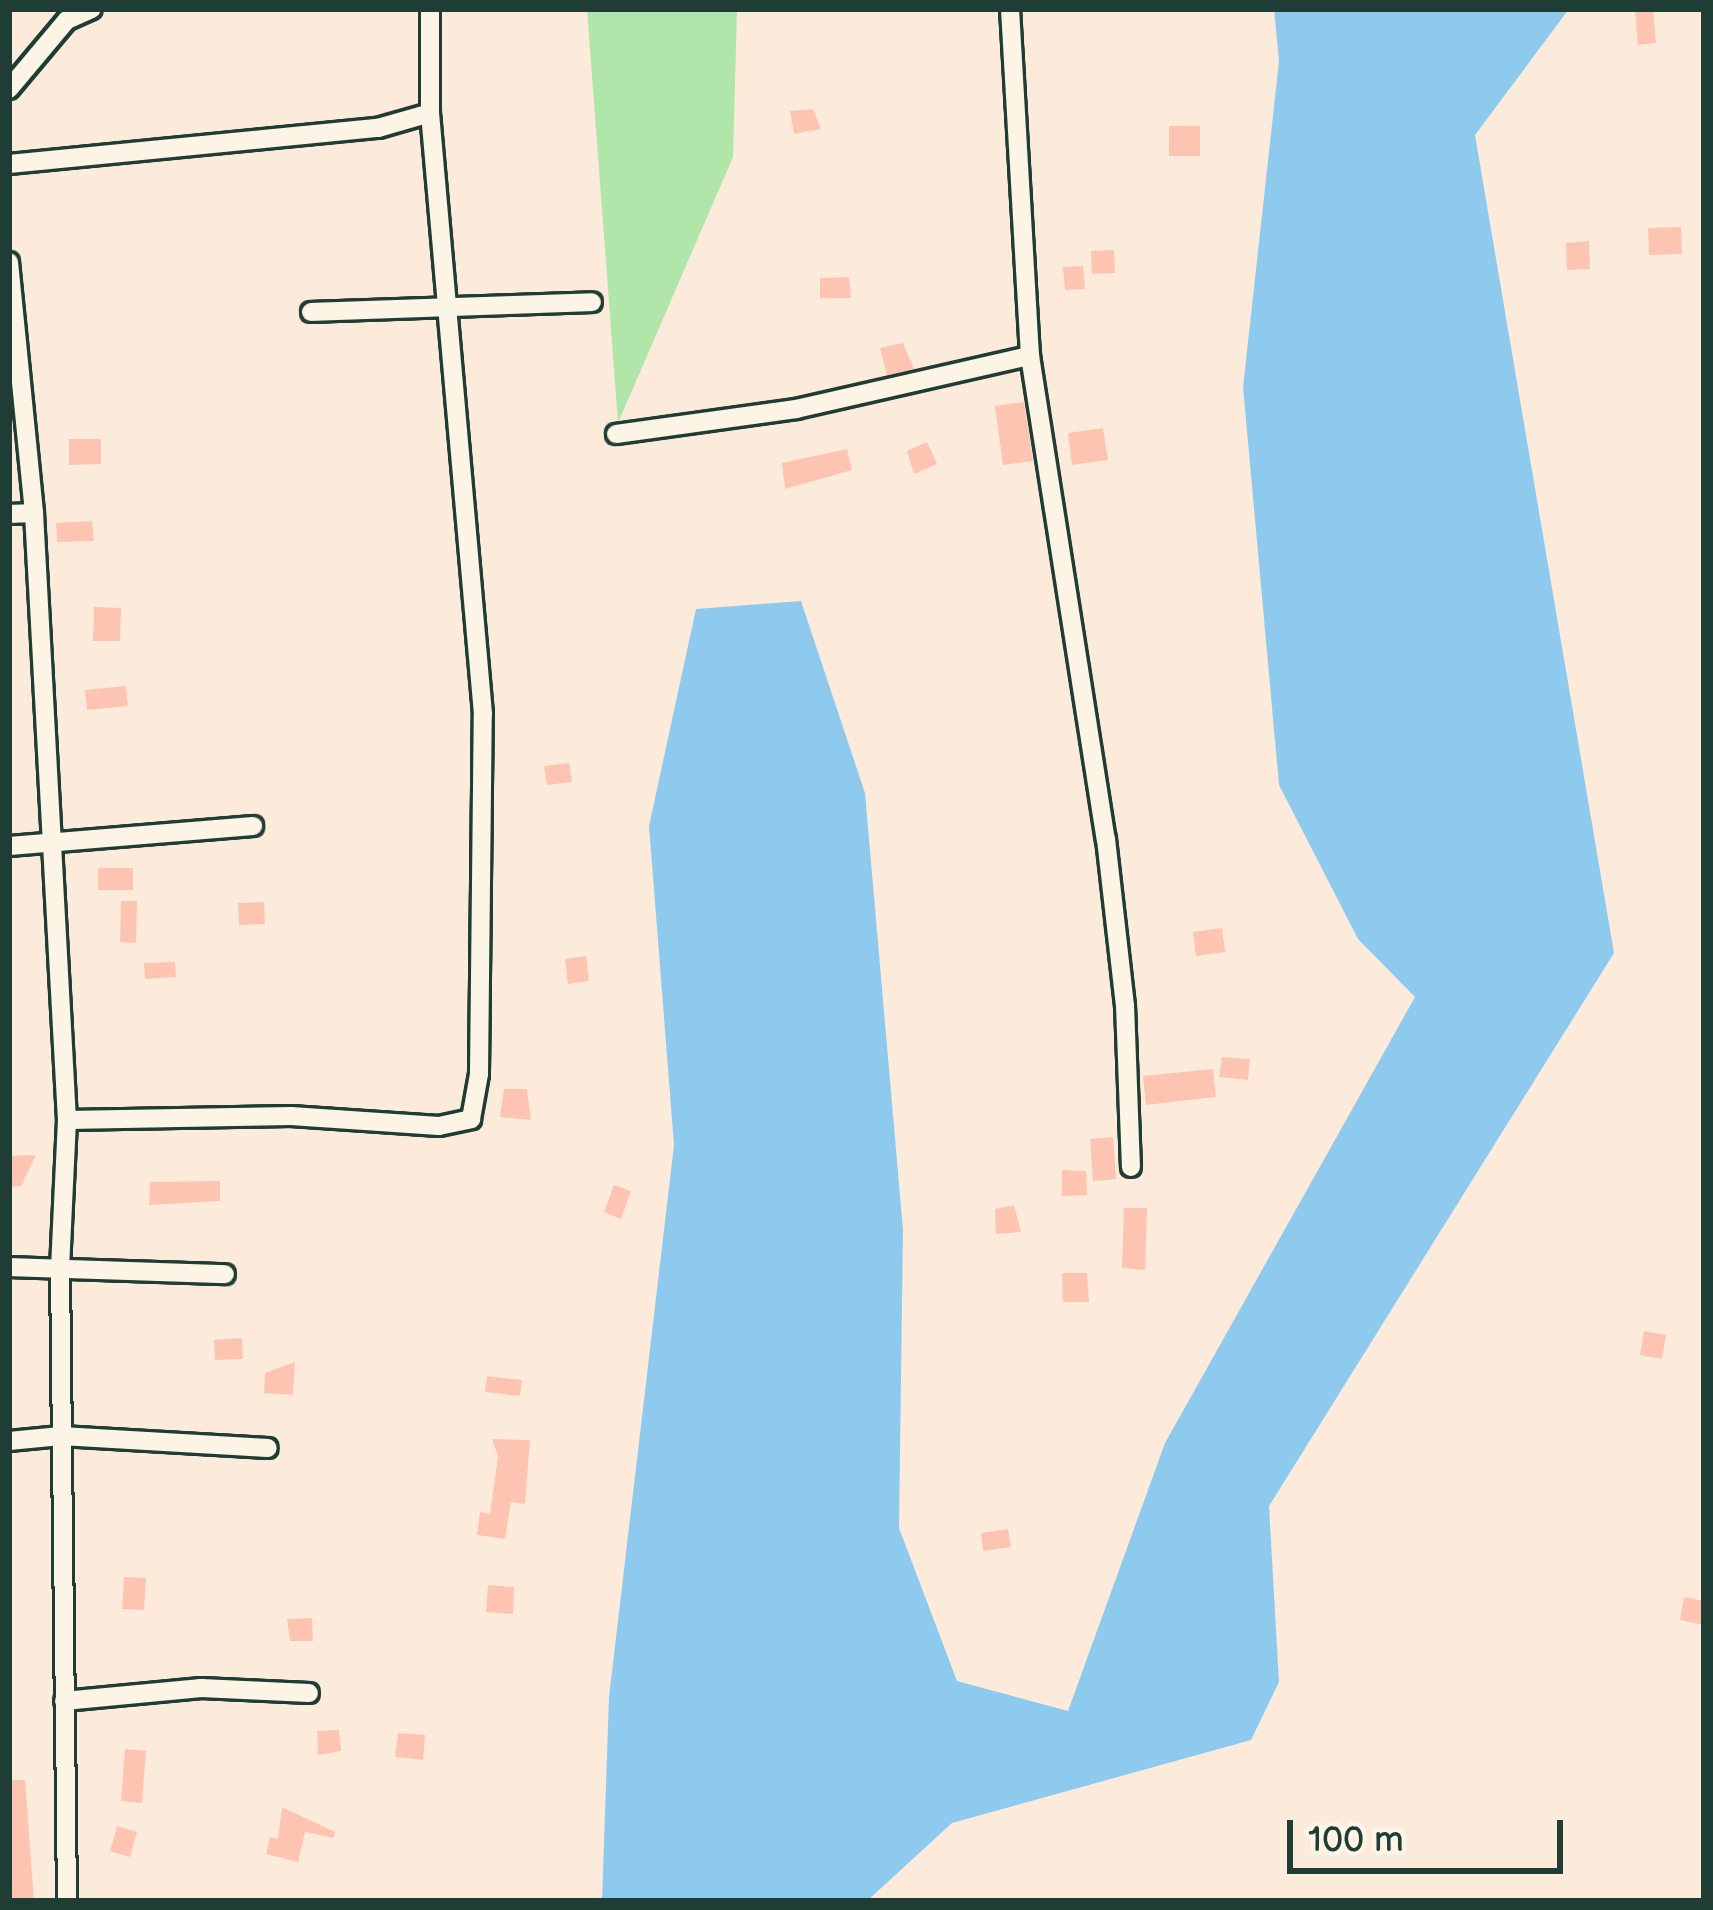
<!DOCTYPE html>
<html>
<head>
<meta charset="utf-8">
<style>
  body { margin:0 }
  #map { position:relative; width:1713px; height:1910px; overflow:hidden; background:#fcebdb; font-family:"Balsamiq Sans",sans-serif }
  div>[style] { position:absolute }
  .green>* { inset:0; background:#b0e6a9 }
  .water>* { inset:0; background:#8ecaee }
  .building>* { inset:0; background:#fdc5b1 }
  .roads { filter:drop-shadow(3px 0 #1f3d34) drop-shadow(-3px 0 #1f3d34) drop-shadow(0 3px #1f3d34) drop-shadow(0 -3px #1f3d34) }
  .minor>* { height:18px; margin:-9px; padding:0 9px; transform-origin:9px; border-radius:9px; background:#fcf5e5 }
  span { translate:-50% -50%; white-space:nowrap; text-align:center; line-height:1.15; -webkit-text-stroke:9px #fcf5e5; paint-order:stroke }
  .frame { position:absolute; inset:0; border:12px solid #1f3d34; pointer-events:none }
  .scale { position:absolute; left:1287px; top:1820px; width:276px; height:54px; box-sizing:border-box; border:6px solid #1f3d34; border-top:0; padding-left:15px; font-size:36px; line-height:42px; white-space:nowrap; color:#1f3d34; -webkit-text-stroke:9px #fcf5e5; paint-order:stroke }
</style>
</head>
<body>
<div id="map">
  <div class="green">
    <i style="clip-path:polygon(587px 9px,737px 9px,733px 157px,618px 423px)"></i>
  </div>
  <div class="water">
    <i style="clip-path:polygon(1274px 9px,1569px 9px,1475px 135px,1614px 953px,1269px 1506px,1279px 1682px,1251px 1740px,952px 1823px,867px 1901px,602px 1901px,609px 1697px,674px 1145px,649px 826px,696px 609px,801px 601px,865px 793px,903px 1230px,899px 1528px,957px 1681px,1068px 1711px,1165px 1443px,1415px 997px,1358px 939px,1279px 785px,1243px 387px,1279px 61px)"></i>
  </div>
  <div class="building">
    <i style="clip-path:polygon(1635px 9px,1653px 9px,1656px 43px,1638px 45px)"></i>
    <i style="clip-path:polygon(813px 109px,821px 129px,794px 134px,790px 111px)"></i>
    <i style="clip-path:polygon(1169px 126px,1200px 126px,1200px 156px,1169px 156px)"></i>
    <i style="clip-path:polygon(1681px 227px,1682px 254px,1649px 255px,1648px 228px)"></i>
    <i style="clip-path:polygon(1589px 241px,1590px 269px,1567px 270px,1566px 243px)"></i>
    <i style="clip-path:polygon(1114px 250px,1115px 273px,1092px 274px,1091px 251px)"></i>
    <i style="clip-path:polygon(1083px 266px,1085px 289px,1065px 290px,1063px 267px)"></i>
    <i style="clip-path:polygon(849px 277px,851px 298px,820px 298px,820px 278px)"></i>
    <i style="clip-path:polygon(903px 343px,914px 369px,887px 375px,880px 348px)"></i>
    <i style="clip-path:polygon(1024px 402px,1033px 461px,1003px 465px,995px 406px)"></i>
    <i style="clip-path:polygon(1103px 428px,1108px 460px,1072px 465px,1068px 433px)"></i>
    <i style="clip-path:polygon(69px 439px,101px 439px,101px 464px,69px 465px)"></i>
    <i style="clip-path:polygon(927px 442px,937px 464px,914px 474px,907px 451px)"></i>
    <i style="clip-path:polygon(847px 449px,852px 470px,785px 489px,782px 463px)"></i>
    <i style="clip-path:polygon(92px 521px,94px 541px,57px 542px,56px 523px)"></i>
    <i style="clip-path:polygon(94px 607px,121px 608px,120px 641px,93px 641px)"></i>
    <i style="clip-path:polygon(126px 686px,128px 706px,87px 710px,85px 690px)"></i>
    <i style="clip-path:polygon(569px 763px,572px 782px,547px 785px,544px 766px)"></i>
    <i style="clip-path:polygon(98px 868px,133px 868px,133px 890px,98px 890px)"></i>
    <i style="clip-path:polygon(121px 901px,137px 901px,136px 943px,120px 942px)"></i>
    <i style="clip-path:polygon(264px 902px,265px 924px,239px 925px,238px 903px)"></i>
    <i style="clip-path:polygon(1222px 928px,1225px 952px,1196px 956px,1193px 932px)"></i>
    <i style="clip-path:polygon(586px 956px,589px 981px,568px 984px,565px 959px)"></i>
    <i style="clip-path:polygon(175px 962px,176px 977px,145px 979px,144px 963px)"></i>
    <i style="clip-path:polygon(1222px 1057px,1250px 1059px,1248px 1080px,1219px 1077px)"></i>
    <i style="clip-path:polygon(1213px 1069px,1216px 1097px,1146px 1105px,1143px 1076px)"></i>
    <i style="clip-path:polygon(504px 1089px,527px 1089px,531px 1120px,500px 1117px)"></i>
    <i style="clip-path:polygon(1113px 1137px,1116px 1179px,1093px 1181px,1090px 1139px)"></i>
    <i style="clip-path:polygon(36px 1155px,21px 1186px,9px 1187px,9px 1156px)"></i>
    <i style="clip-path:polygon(1062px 1170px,1086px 1171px,1087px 1195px,1062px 1196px)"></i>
    <i style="clip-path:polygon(220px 1181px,220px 1201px,149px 1205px,150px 1182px)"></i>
    <i style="clip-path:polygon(614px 1185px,631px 1191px,621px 1219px,604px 1212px)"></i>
    <i style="clip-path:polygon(1014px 1205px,1021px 1232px,996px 1234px,995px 1209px)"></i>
    <i style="clip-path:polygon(1124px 1208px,1147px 1208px,1145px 1270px,1122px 1268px)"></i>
    <i style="clip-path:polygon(1062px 1273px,1087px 1273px,1089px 1302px,1063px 1302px)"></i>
    <i style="clip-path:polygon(1644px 1331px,1666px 1335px,1662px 1359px,1640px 1355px)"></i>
    <i style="clip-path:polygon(242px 1338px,243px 1359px,215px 1360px,214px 1340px)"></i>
    <i style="clip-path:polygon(295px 1362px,293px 1395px,264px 1393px,265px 1373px)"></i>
    <i style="clip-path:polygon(487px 1376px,522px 1380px,520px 1396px,485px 1392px)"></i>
    <i style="clip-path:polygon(492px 1439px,530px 1440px,525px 1504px,511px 1502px,505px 1539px,477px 1535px,480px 1512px,490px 1514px,498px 1456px)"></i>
    <i style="clip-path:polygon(1008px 1529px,1011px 1547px,983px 1551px,981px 1533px)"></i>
    <i style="clip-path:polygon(124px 1577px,146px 1578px,144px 1610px,122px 1609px)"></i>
    <i style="clip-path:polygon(488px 1585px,514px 1587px,513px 1614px,486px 1612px)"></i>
    <i style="clip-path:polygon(1684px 1597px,1704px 1601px,1704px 1625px,1680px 1620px)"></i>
    <i style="clip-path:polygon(312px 1618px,313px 1641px,290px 1641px,287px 1619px)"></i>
    <i style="clip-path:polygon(339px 1730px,341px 1751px,318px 1755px,317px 1731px)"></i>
    <i style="clip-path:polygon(398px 1733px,425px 1735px,423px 1760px,395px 1757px)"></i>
    <i style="clip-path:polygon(125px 1749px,146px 1751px,142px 1803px,121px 1801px)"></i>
    <i style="clip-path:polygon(9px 1780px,25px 1780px,34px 1901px,9px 1901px)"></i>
    <i style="clip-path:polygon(282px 1807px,335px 1832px,333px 1838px,305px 1832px,298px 1862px,266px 1854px,270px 1837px,278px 1839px)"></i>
    <i style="clip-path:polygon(117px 1826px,137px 1832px,130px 1857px,110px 1851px)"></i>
  </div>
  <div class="roads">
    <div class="minor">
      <i style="left:1010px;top:9px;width:348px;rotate:86.7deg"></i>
      <i style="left:1030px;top:356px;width:489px;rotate:81.1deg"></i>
      <i style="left:1106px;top:839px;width:167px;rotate:83.5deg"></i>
      <i style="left:1125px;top:1005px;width:162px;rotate:87.9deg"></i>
      <i style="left:9px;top:89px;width:90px;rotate:-50deg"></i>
      <i style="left:67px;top:20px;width:27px;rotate:-24deg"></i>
      <i style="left:9px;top:164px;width:371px;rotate:-5.6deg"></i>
      <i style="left:378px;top:128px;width:54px;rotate:-16.1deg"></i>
      <i style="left:9px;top:262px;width:252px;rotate:84.3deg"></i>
      <i style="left:34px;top:513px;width:608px;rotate:86.89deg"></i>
      <i style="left:67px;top:1120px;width:146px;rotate:92.7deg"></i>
      <i style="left:60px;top:1266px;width:635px;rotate:89.37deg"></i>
      <i style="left:311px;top:312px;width:281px;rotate:-2deg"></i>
      <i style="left:616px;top:434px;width:182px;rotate:-7.9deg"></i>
      <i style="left:796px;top:409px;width:240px;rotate:-12.8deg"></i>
      <i style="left:9px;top:514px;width:25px;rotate:-2deg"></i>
      <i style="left:9px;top:846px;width:245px;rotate:-4.7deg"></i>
      <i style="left:67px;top:1120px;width:224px;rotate:-1deg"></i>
      <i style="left:291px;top:1116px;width:148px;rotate:3.9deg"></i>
      <i style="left:439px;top:1126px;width:33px;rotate:-12deg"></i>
      <i style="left:471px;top:1119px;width:46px;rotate:-79.9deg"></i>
      <i style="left:479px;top:1074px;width:360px;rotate:-89.4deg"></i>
      <i style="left:483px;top:714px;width:603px;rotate:-95.04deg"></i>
      <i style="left:430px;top:113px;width:104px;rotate:-90deg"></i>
      <i style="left:9px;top:1267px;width:216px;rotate:1.9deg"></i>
      <i style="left:9px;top:1441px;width:52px;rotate:-5.5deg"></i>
      <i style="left:61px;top:1436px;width:207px;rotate:3.3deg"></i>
      <i style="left:64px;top:1701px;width:138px;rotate:-5.4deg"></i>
      <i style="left:201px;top:1688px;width:108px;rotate:2.7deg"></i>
    </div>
  </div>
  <div class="frame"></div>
  <div class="scale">100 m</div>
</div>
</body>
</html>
